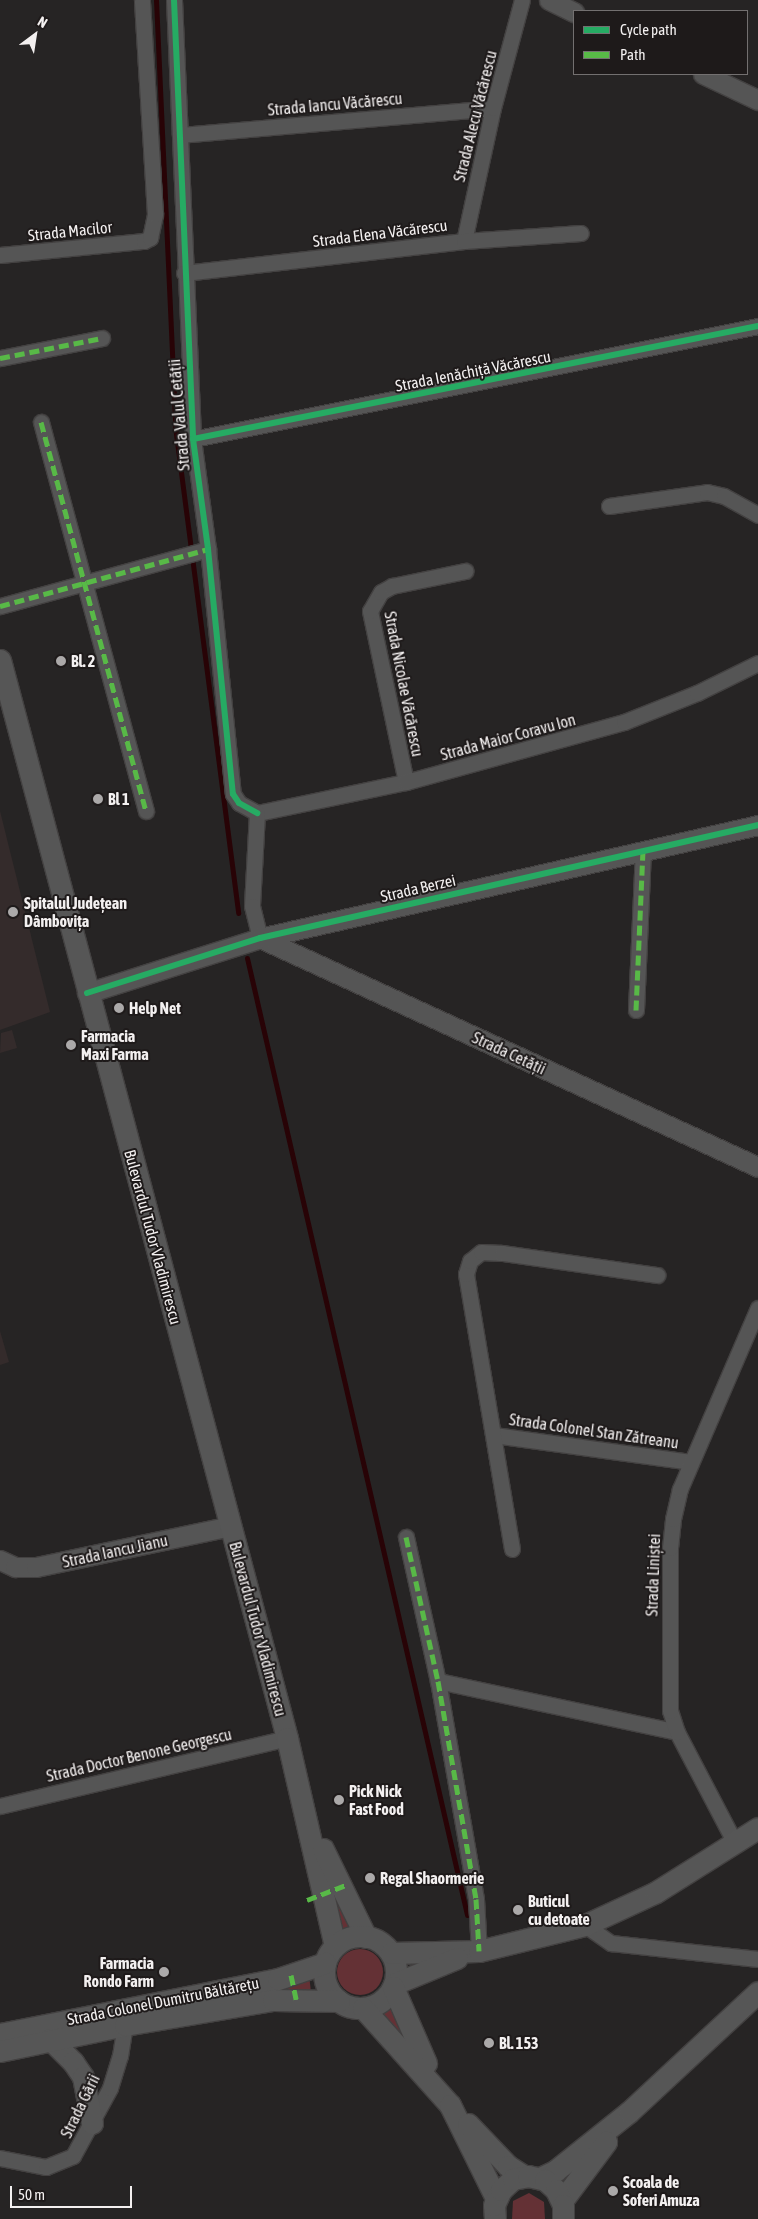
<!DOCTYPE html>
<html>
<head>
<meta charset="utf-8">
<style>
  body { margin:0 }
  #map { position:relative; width:758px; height:2219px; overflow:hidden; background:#262424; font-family:"Asap Condensed",sans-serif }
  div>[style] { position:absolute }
  .built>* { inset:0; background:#342b2b }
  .green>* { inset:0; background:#643135 }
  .round { border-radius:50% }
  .stream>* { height:5px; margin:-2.5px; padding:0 2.5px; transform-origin:2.5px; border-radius:2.5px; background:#280306 }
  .roads { filter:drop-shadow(1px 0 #434141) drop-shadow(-1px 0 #434141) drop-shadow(0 1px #434141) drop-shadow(0 -1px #434141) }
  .minor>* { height:15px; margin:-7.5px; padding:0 7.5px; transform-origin:7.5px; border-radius:7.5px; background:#555 }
  .tertiary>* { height:19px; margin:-9.5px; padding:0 9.5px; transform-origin:9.5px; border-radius:9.5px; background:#555 }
  .secondary>* { height:21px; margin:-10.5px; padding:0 10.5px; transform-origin:10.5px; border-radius:10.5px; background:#565656 }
  .secondary>.ring { margin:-10.5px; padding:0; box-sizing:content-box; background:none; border:21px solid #565656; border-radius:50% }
  .quiet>* { height:5px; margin-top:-2.5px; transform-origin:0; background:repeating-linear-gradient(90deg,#58b947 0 10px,transparent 0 15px) }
  .cycleway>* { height:6px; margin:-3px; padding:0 3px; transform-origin:3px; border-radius:3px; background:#26ab63 }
  .dots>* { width:14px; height:14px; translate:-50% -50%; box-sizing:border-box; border:2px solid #1e1a1a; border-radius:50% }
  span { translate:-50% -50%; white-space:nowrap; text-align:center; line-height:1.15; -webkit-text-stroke:4px #1e1a1a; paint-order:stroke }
  .street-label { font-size:16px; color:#f3f0f0 }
  .poi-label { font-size:16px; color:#f3f0f0; font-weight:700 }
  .left { translate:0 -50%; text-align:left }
  .right { translate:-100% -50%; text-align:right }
  .legend { position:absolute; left:573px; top:10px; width:175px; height:65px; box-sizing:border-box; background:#1e1a1a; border:1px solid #737070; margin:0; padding:6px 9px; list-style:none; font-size:15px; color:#f3f0f0 }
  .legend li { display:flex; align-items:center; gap:10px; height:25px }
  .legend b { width:25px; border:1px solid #737070 }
  .north { position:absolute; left:10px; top:10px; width:50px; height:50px; -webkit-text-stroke:4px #1e1a1a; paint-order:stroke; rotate:31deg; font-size:14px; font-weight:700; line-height:20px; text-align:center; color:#f3f0f0 }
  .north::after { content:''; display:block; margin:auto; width:18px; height:22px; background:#f3f0f0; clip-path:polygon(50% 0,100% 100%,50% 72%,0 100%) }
  .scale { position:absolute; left:10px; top:2186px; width:122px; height:22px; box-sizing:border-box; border:2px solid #f3f0f0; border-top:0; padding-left:6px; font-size:15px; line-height:18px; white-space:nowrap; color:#f3f0f0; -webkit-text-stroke:4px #1e1a1a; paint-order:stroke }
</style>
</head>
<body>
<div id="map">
  <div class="built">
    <i style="clip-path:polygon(0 811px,50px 1012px,0 1030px)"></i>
    <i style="clip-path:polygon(12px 1030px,17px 1048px,0 1053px,1px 1033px)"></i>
    <i style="clip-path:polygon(0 1331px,9px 1362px,0 1365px)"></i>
  </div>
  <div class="green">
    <i style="clip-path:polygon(315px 1840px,355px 1926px,338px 1931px)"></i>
    <i class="round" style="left:337px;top:1949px;width:46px;height:46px"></i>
    <i style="clip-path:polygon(309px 1975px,311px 1992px,202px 2002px)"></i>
    <i style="clip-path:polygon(392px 2005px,424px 2067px,376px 2015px)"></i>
    <i style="clip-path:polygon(529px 2193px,544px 2202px,545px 2219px,512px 2219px,513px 2201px)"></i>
  </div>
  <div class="stream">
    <i style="left:156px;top:0;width:426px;rotate:87.4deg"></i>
    <i style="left:175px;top:426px;width:491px;rotate:82.6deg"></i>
    <i style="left:247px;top:958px;width:982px;rotate:77.05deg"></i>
  </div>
  <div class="roads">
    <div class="minor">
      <i style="left:174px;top:0;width:439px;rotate:87.5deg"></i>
      <i style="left:193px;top:439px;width:111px;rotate:82.2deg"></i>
      <i style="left:208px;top:549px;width:246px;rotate:84.2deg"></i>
      <i style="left:233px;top:794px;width:11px;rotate:56deg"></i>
      <i style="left:239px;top:803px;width:21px;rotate:29deg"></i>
      <i style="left:180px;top:135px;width:314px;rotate:-4.9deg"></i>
      <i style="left:464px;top:241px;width:136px;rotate:-77.7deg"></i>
      <i style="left:493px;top:108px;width:112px;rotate:-75deg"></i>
      <i style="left:0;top:255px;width:145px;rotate:-5.6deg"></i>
      <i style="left:144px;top:241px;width:7px;rotate:-27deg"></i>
      <i style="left:150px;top:238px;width:25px;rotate:-78deg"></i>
      <i style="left:155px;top:214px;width:214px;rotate:-93.5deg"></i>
      <i style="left:184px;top:273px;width:282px;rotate:-6.5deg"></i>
      <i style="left:464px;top:241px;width:117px;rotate:-3.9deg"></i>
      <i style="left:0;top:358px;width:104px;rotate:-11.1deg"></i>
      <i style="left:41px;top:422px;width:403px;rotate:74.9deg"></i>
      <i style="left:193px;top:439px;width:576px;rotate:-11.31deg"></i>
      <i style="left:609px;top:506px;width:99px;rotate:-8.1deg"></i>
      <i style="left:707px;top:492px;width:17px;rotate:13deg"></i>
      <i style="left:724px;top:496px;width:39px;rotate:29deg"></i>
      <i style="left:0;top:606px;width:216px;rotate:-15.3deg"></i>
      <i style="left:406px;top:782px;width:175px;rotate:-101.9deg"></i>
      <i style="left:370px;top:611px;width:22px;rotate:-60deg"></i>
      <i style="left:381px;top:592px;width:13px;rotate:-29deg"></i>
      <i style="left:392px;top:586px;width:75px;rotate:-11.6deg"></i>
      <i style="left:257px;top:813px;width:152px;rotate:-11.8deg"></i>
      <i style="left:406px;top:782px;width:226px;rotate:-15.4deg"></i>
      <i style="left:624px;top:722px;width:79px;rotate:-21.7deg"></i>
      <i style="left:697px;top:693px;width:68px;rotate:-26.2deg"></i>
      <i style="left:257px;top:813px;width:93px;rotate:93.1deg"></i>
      <i style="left:252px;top:906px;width:33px;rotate:76deg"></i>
      <i style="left:636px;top:1010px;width:158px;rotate:-87.5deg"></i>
      <i style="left:494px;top:1435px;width:198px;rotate:7.8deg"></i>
      <i style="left:406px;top:1537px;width:148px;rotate:77.5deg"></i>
      <i style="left:438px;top:1681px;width:221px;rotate:80.1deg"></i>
      <i style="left:476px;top:1899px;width:52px;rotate:86.7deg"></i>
      <i style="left:512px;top:1549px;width:279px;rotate:-99.5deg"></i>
      <i style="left:466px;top:1274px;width:14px;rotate:-73deg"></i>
      <i style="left:470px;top:1261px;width:14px;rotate:-39deg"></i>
      <i style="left:481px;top:1252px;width:21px;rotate:3deg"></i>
      <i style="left:502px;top:1253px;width:157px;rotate:8.1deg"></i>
      <i style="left:438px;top:1681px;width:244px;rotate:12deg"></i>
      <i style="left:0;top:1806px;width:295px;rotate:-13.3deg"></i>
      <i style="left:735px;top:1843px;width:125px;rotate:-117.6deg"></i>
      <i style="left:677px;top:1732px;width:22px;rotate:-108deg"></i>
      <i style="left:670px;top:1711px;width:163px;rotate:-90deg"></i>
      <i style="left:670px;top:1548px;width:29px;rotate:-84deg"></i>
      <i style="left:673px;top:1519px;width:31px;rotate:-77deg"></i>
      <i style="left:680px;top:1489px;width:197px;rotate:-66.7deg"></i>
      <i style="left:585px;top:1925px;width:32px;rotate:35deg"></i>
      <i style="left:611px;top:1943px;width:148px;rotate:6.2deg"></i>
      <i style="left:0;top:2158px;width:47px;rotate:11.1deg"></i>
      <i style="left:46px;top:2167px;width:29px;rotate:-22deg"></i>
      <i style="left:73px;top:2156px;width:77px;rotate:-61.4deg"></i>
      <i style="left:110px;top:2088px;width:34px;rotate:-73deg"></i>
      <i style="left:120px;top:2056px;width:31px;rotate:-81deg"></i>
    </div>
    <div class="tertiary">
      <i style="left:549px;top:0;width:28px;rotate:26deg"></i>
      <i style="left:703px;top:74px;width:61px;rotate:25.3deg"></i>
      <i style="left:260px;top:938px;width:548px;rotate:24.69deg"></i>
      <i style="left:87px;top:993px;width:182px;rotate:-17.6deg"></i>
      <i style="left:260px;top:938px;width:511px;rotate:-12.78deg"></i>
      <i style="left:0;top:1560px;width:17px;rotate:25deg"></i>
      <i style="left:15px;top:1567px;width:21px"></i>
      <i style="left:36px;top:1567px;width:199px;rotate:-11.9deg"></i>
    </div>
    <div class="secondary">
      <i style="left:0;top:660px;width:1116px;rotate:75.09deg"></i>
      <i style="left:287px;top:1738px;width:213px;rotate:77deg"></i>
      <i style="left:323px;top:1849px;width:98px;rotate:64deg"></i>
      <i class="ring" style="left:324px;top:1936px;width:51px;height:51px"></i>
      <i style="left:391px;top:1953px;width:88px;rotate:-1.3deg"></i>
      <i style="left:479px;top:1951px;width:109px;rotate:-13.8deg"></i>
      <i style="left:585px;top:1925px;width:78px;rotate:-24.9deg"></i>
      <i style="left:656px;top:1892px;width:120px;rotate:-32.1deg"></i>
      <i style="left:394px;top:1984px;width:68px;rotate:-22.4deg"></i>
      <i style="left:393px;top:1987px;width:83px;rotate:66.5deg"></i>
      <i style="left:363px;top:2008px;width:130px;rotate:48.1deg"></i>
      <i style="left:450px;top:2105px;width:104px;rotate:63.7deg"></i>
      <i style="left:0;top:2034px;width:283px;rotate:-11.2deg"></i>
      <i style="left:278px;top:1979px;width:50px;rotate:-18.8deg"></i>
      <i style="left:50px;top:2039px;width:33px;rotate:45deg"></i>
      <i style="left:73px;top:2062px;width:18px;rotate:56deg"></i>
      <i style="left:83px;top:2077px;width:47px;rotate:78.9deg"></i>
      <i style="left:0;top:2051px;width:128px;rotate:-11.7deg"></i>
      <i style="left:125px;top:2025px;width:150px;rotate:-9.6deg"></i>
      <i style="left:273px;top:2000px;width:66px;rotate:0.9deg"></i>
      <i style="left:468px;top:2124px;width:58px;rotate:46.4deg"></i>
      <i style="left:508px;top:2166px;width:19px;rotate:32deg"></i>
      <i style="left:540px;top:2178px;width:17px;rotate:-25deg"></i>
      <i style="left:555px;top:2171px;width:95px;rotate:-38.6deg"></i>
      <i style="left:629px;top:2112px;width:176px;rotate:-42.9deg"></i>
      <i style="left:562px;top:2201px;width:74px;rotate:-53.3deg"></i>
      <i style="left:495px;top:2219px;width:14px;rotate:-94deg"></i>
      <i style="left:494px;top:2205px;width:17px;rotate:-65deg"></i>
      <i style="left:501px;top:2190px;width:16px;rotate:-43deg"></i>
      <i style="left:513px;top:2179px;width:15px;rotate:-11deg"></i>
      <i style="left:528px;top:2176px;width:17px;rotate:13deg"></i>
      <i style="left:545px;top:2180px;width:15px;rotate:42deg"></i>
      <i style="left:556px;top:2190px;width:17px;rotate:65deg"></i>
      <i style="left:563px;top:2205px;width:14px;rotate:90deg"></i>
    </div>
  </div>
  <div class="quiet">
    <i style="left:0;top:358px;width:104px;rotate:-11.1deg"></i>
    <i style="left:41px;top:422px;width:403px;rotate:74.9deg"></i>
    <i style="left:0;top:606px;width:216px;rotate:-15.3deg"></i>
    <i style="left:636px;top:1010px;width:158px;rotate:-87.5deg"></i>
    <i style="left:406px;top:1537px;width:148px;rotate:77.5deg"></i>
    <i style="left:438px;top:1681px;width:221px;rotate:80.1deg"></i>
    <i style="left:476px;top:1899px;width:52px;rotate:86.7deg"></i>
    <i style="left:307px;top:1900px;width:42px;rotate:-21deg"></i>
    <i style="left:291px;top:1975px;width:25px;rotate:78deg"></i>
  </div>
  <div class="cycleway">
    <i style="left:174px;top:0;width:439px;rotate:87.5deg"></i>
    <i style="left:193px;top:439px;width:111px;rotate:82.2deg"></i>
    <i style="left:208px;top:549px;width:246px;rotate:84.2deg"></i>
    <i style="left:233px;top:794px;width:11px;rotate:56deg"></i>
    <i style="left:239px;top:803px;width:21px;rotate:29deg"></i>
    <i style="left:193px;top:439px;width:576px;rotate:-11.31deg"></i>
    <i style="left:87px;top:993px;width:182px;rotate:-17.6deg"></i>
    <i style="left:260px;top:938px;width:511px;rotate:-12.78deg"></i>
  </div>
  <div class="dots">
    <i style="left:61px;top:661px;background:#aba9a9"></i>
    <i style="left:98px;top:799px;background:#aba9a9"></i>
    <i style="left:13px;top:912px;background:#aba9a9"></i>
    <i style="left:119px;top:1008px;background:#aba9a9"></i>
    <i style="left:71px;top:1045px;background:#aba9a9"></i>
    <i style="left:339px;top:1800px;background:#aba9a9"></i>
    <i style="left:370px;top:1878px;background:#aba9a9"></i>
    <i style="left:518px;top:1910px;background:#aba9a9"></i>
    <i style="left:164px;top:1972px;background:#aba9a9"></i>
    <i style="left:489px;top:2043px;background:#aba9a9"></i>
    <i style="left:613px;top:2191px;background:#aba9a9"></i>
  </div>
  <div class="street-label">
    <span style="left:335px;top:104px;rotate:-5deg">Strada Iancu Văcărescu</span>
    <span style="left:475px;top:116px;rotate:-76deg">Strada Alecu Văcărescu</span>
    <span style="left:70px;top:231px;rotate:-6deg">Strada Macilor</span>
    <span style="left:380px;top:233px;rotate:-7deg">Strada Elena Văcărescu</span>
    <span style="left:473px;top:371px;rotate:-11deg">Strada Ienăchiță Văcărescu</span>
    <span style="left:179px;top:415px;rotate:-95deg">Strada Valul Cetății</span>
    <span style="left:404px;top:684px;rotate:79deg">Strada Nicolae Văcărescu</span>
    <span style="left:508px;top:737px;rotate:-15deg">Strada Maior Coravu Ion</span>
    <span style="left:418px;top:888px;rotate:-13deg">Strada Berzei</span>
    <span style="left:509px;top:1053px;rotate:25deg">Strada Cetății</span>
    <span style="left:153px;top:1237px;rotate:75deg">Bulevardul Tudor Vladimirescu</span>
    <span style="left:594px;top:1431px;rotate:8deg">Strada Colonel Stan Zătreanu</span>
    <span style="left:115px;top:1551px;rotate:-12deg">Strada Iancu Jianu</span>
    <span style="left:653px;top:1575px;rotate:-88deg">Strada Liniștei</span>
    <span style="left:258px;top:1629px;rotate:75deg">Bulevardul Tudor Vladimirescu</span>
    <span style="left:139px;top:1755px;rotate:-13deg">Strada Doctor Benone Georgescu</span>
    <span style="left:163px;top:2001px;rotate:-11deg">Strada Colonel Dumitru Băltărețu</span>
    <span style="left:80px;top:2106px;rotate:-64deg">Strada Gării</span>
  </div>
  <div class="poi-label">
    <span class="left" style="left:71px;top:661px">Bl. 2</span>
    <span class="left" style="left:108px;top:799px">Bl 1</span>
    <span class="left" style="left:24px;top:912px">Spitalul Județean<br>Dâmbovița</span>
    <span class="left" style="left:129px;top:1008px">Help Net</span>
    <span class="left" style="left:81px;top:1045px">Farmacia<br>Maxi Farma</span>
    <span class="left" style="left:349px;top:1800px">Pick Nick<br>Fast Food</span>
    <span class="left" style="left:380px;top:1878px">Regal Shaormerie</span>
    <span class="left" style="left:528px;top:1910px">Buticul<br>cu detoate</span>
    <span class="right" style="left:154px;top:1972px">Farmacia<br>Rondo Farm</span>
    <span class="left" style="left:499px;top:2043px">Bl. 153</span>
    <span class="left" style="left:623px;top:2191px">Scoala de<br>Soferi Amuza</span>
  </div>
  <ul class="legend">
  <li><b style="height:6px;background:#26ab63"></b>Cycle path</li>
  <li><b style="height:6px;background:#58b947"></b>Path</li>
  </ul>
  <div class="north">N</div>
  <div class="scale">50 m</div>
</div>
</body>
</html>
